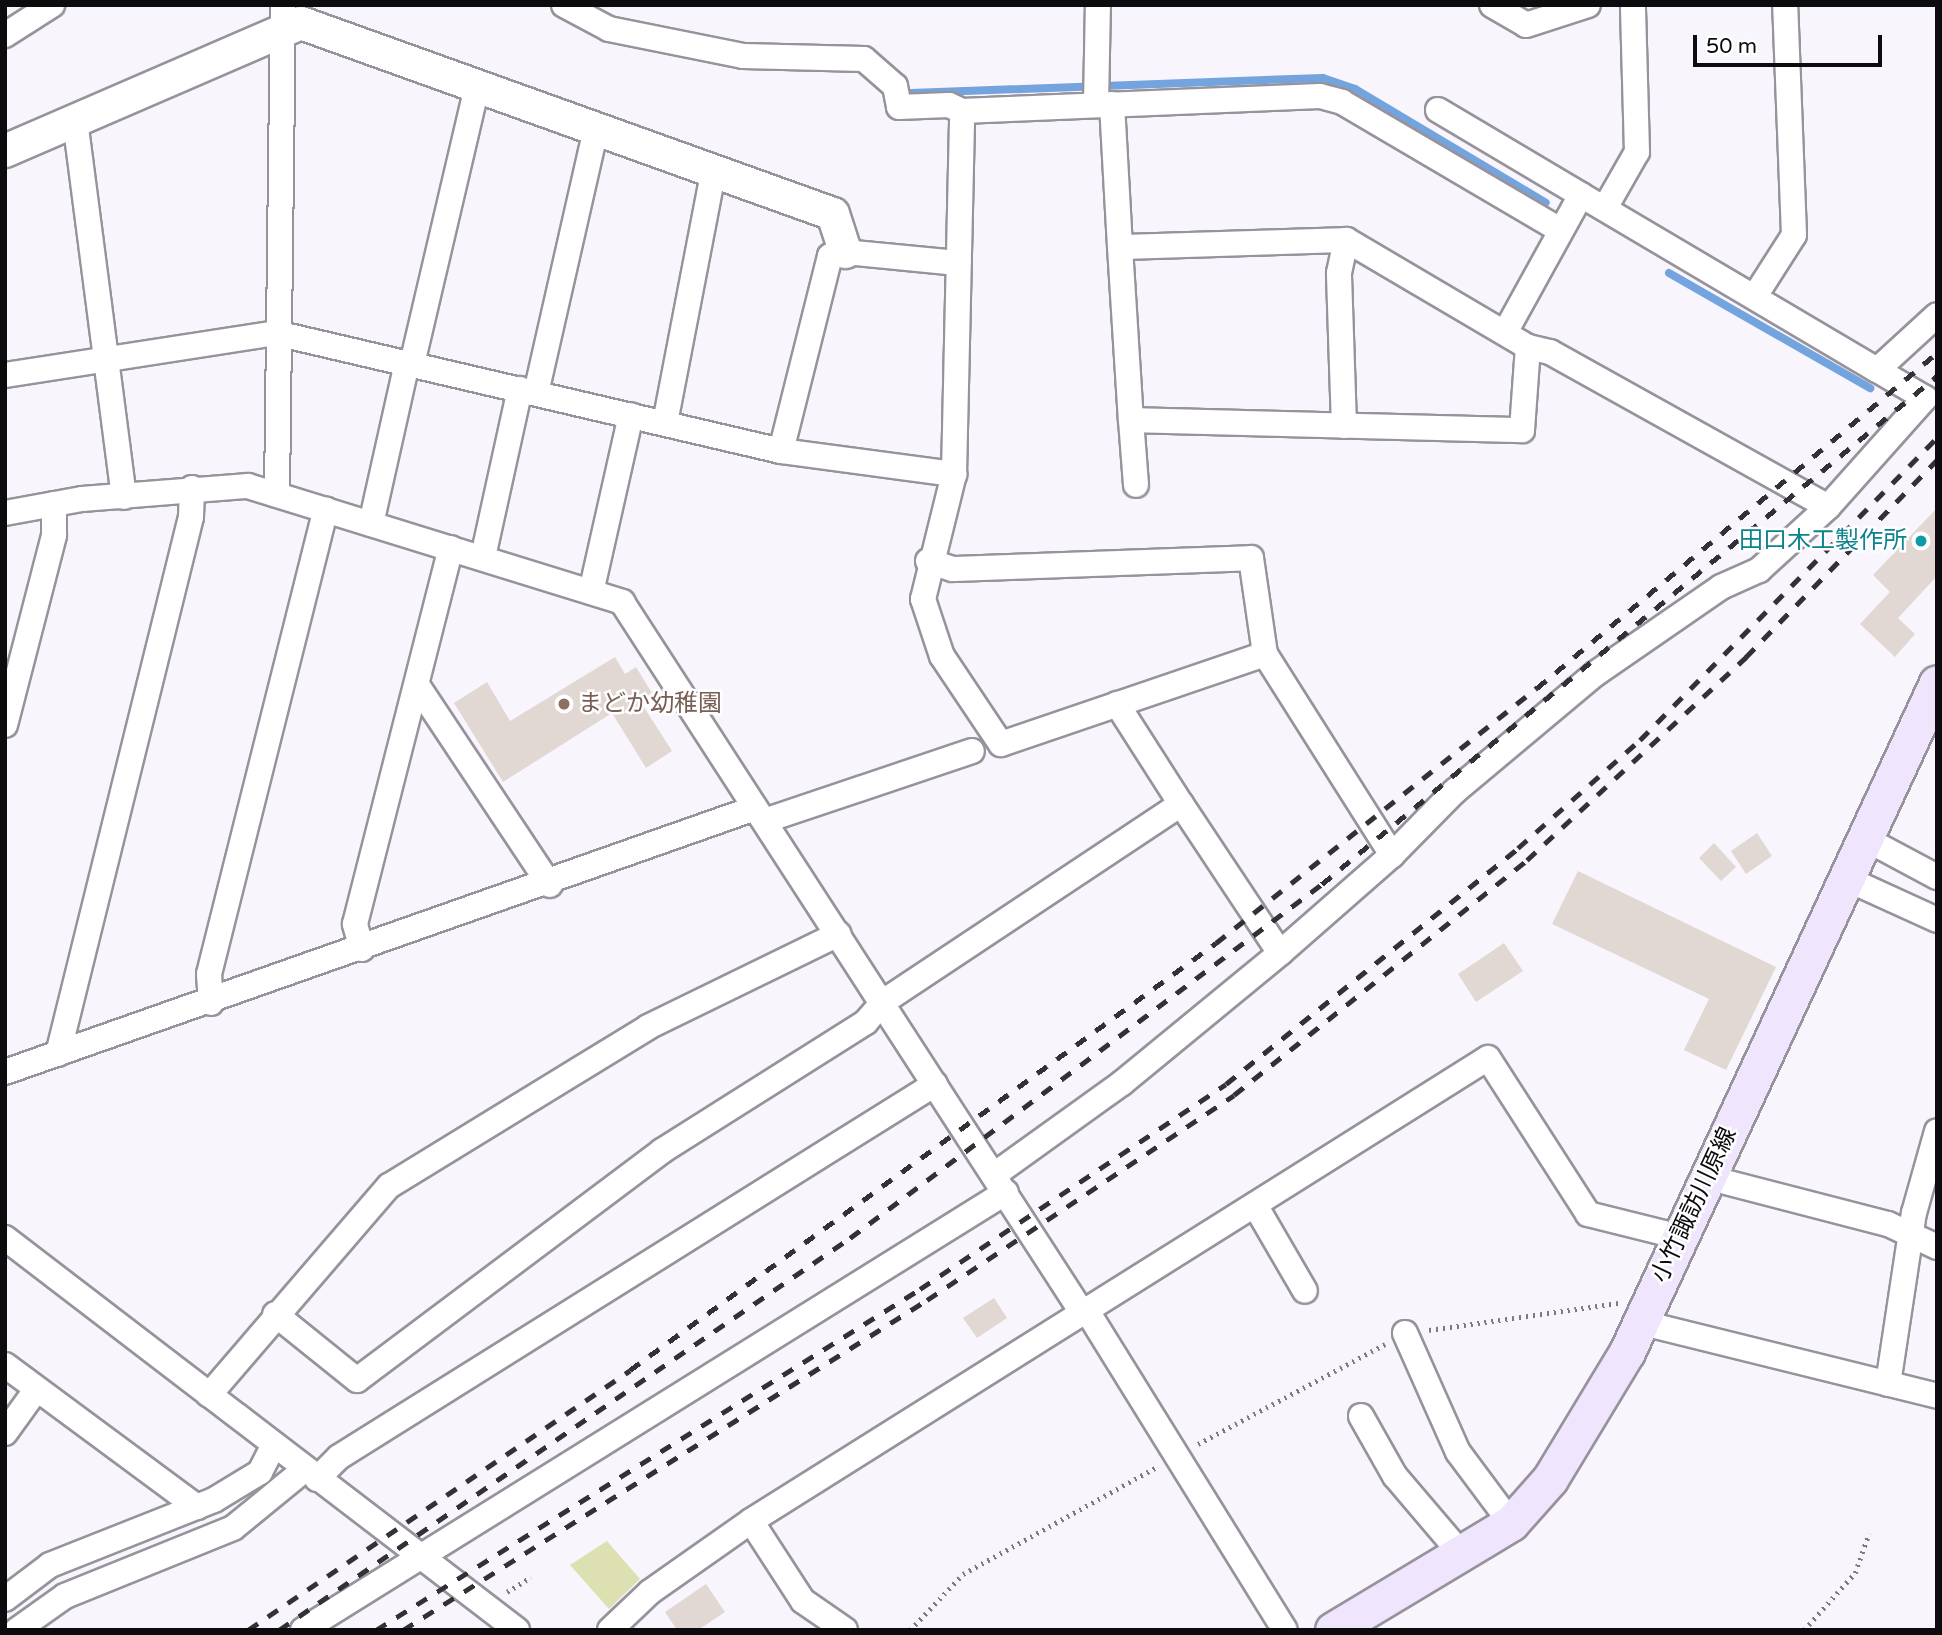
<!DOCTYPE html>
<html>
<head>
<meta charset="utf-8">
<style>
  body { margin:0 }
  #map { position:relative; width:1942px; height:1635px; overflow:hidden; background:#f8f5fd; font-family:"Varela Round","Noto Sans JP",sans-serif }
  div>[style] { position:absolute }
  .green>* { inset:0; background:#dde0b0 }
  .stream>* { height:8px; margin:-4px; padding:0 4px; transform-origin:4px; border-radius:4px; background:#73a4de }
  .building>* { inset:0; background:#e1d8d3 }
  .path>* { height:4.5px; margin-top:-2.25px; transform-origin:0; background:repeating-linear-gradient(90deg,#7c7a7f 0 2px,transparent 0 7px) }
  .roads { filter:drop-shadow(2px 0 #97939c) drop-shadow(-2px 0 #97939c) drop-shadow(0 2px #97939c) drop-shadow(0 -2px #97939c) }
  .minor>* { height:24px; margin:-12px; padding:0 12px; transform-origin:12px; border-radius:12px; background:#fff }
  .tertiary>* { height:32px; margin:-16px; padding:0 16px; transform-origin:16px; border-radius:16px; background:#fff }
  .secondary>* { height:35px; margin:-17.5px; padding:0 17.5px; transform-origin:17.5px; border-radius:17.5px; background:#efe5fc }
  .rail>* { height:5px; margin-top:-2.5px; transform-origin:0; background:repeating-linear-gradient(90deg,#323135 0 12px,transparent 0 24px) }
  .dots>* { width:19px; height:19px; translate:-50% -50%; box-sizing:border-box; border:4px solid #fff; border-radius:50% }
  span { translate:-50% -50%; white-space:nowrap; text-align:center; line-height:1.15; -webkit-text-stroke:5px #fff; paint-order:stroke }
  .culture-label { font-size:24px; color:#0d838f }
  .right { translate:-100% -50%; text-align:right }
  .education-label { font-size:24px; color:#785e54 }
  .left { translate:0 -50%; text-align:left }
  .street-label { font-size:24px; color:#0c0b0e }
  .frame { position:absolute; inset:0; border:7px solid #0c0b0e; pointer-events:none }
  .scale { position:absolute; left:1693px; top:35px; width:189px; height:32px; box-sizing:border-box; border:4px solid #0c0b0e; border-top:0; padding-left:9px; font-size:21px; line-height:24px; white-space:nowrap; color:#0c0b0e; -webkit-text-stroke:5px #fff; paint-order:stroke }
</style>
</head>
<body>
<div id="map">
  <div class="green">
    <i style="clip-path:polygon(607px 1541px,640px 1579px,609px 1609px,570px 1565px)"></i>
  </div>
  <div class="stream">
    <i style="left:911px;top:93px;width:412px;rotate:-2.1deg"></i>
    <i style="left:1323px;top:78px;width:34px;rotate:19deg"></i>
    <i style="left:1355px;top:89px;width:222px;rotate:30.8deg"></i>
    <i style="left:1669px;top:273px;width:232px;rotate:29.8deg"></i>
  </div>
  <div class="building">
    <i style="clip-path:polygon(1937px 508px,1937px 576px,1898px 618px,1915px 634px,1895px 657px,1860px 624px,1890px 592px,1873px 575px)"></i>
    <i style="clip-path:polygon(615px 657px,625px 674px,636px 667px,652px 693px,640px 701px,672px 751px,646px 768px,612px 713px,503px 782px,454px 703px,487px 682px,510px 721px)"></i>
    <i style="clip-path:polygon(1757px 833px,1772px 856px,1746px 874px,1731px 851px)"></i>
    <i style="clip-path:polygon(1714px 843px,1736px 867px,1721px 881px,1699px 858px)"></i>
    <i style="clip-path:polygon(1578px 871px,1776px 967px,1726px 1070px,1684px 1050px,1709px 999px,1552px 924px)"></i>
    <i style="clip-path:polygon(1504px 943px,1523px 971px,1476px 1002px,1458px 974px)"></i>
    <i style="clip-path:polygon(994px 1298px,1007px 1318px,977px 1338px,963px 1318px)"></i>
    <i style="clip-path:polygon(706px 1584px,725px 1612px,698px 1630px,677px 1630px,665px 1612px)"></i>
  </div>
  <div class="path">
    <i style="left:1429px;top:1330px;width:191px;rotate:-8.1deg"></i>
    <i style="left:1198px;top:1444px;width:212px;rotate:-28.1deg"></i>
    <i style="left:507px;top:1592px;width:28px;rotate:-32deg"></i>
    <i style="left:910px;top:1630px;width:77px;rotate:-46.6deg"></i>
    <i style="left:963px;top:1574px;width:222px;rotate:-28.9deg"></i>
    <i style="left:1804px;top:1630px;width:76px;rotate:-48.2deg"></i>
    <i style="left:1855px;top:1573px;width:42px;rotate:-70.7deg"></i>
  </div>
  <div class="roads">
    <div class="minor">
      <i style="left:564px;top:5px;width:51px;rotate:28.1deg"></i>
      <i style="left:609px;top:29px;width:137px;rotate:11.4deg"></i>
      <i style="left:743px;top:56px;width:121px;rotate:1.4deg"></i>
      <i style="left:864px;top:59px;width:41px;rotate:41.1deg"></i>
      <i style="left:895px;top:86px;width:21px;rotate:79deg"></i>
      <i style="left:899px;top:107px;width:50px;rotate:-2.3deg"></i>
      <i style="left:949px;top:105px;width:14px;rotate:25deg"></i>
      <i style="left:962px;top:111px;width:358px;rotate:-2.4deg"></i>
      <i style="left:1320px;top:96px;width:23px;rotate:15deg"></i>
      <i style="left:1342px;top:102px;width:253px;rotate:30.4deg"></i>
      <i style="left:1492px;top:5px;width:39px;rotate:30deg"></i>
      <i style="left:1526px;top:25px;width:65px;rotate:-17.9deg"></i>
      <i style="left:5px;top:35px;width:56px;rotate:-32.6deg"></i>
      <i style="left:1112px;top:104px;width:143px;rotate:86.8deg"></i>
      <i style="left:1120px;top:247px;width:173px;rotate:86.4deg"></i>
      <i style="left:1131px;top:420px;width:391px;rotate:1.5deg"></i>
      <i style="left:1522px;top:430px;width:83px;rotate:-85.9deg"></i>
      <i style="left:1528px;top:347px;width:211px;rotate:-149.5deg"></i>
      <i style="left:1346px;top:240px;width:226px;rotate:178.2deg"></i>
      <i style="left:1096px;top:105px;width:100px;rotate:-88.9deg"></i>
      <i style="left:1438px;top:110px;width:166px;rotate:30.7deg"></i>
      <i style="left:75px;top:120px;width:380px;rotate:82.6deg"></i>
      <i style="left:1605px;top:208px;width:64px;rotate:-60.3deg"></i>
      <i style="left:1637px;top:152px;width:147px;rotate:-91.6deg"></i>
      <i style="left:1755px;top:296px;width:72px;rotate:-57.4deg"></i>
      <i style="left:1794px;top:235px;width:230px;rotate:-92.2deg"></i>
      <i style="left:1507px;top:329px;width:153px;rotate:-61.1deg"></i>
      <i style="left:1581px;top:195px;width:344px;rotate:30.6deg"></i>
      <i style="left:1877px;top:370px;width:81px;rotate:-42.5deg"></i>
      <i style="left:1528px;top:347px;width:23px;rotate:13deg"></i>
      <i style="left:1550px;top:352px;width:318px;rotate:29.1deg"></i>
      <i style="left:412px;top:364px;width:285px;rotate:-76.8deg"></i>
      <i style="left:5px;top:375px;width:274px;rotate:-8.8deg"></i>
      <i style="left:276px;top:333px;width:519px;rotate:13.15deg"></i>
      <i style="left:781px;top:451px;width:175px;rotate:7.6deg"></i>
      <i style="left:954px;top:474px;width:129px;rotate:103.9deg"></i>
      <i style="left:923px;top:599px;width:60px;rotate:71.6deg"></i>
      <i style="left:942px;top:656px;width:106px;rotate:56.2deg"></i>
      <i style="left:1001px;top:744px;width:279px;rotate:-18.8deg"></i>
      <i style="left:1265px;top:654px;width:238px;rotate:57.7deg"></i>
      <i style="left:1392px;top:855px;width:149px;rotate:138.8deg"></i>
      <i style="left:1280px;top:953px;width:179px;rotate:-123.6deg"></i>
      <i style="left:1181px;top:804px;width:356px;rotate:146.4deg"></i>
      <i style="left:884px;top:1001px;width:28px;rotate:131deg"></i>
      <i style="left:866px;top:1022px;width:241px;rotate:147.7deg"></i>
      <i style="left:662px;top:1151px;width:381px;rotate:143.1deg"></i>
      <i style="left:357px;top:1380px;width:105px;rotate:-141.2deg"></i>
      <i style="left:536px;top:393px;width:271px;rotate:-77.2deg"></i>
      <i style="left:1131px;top:420px;width:65px;rotate:85.6deg"></i>
      <i style="left:665px;top:423px;width:255px;rotate:-79.1deg"></i>
      <i style="left:1344px;top:426px;width:153px;rotate:-91.9deg"></i>
      <i style="left:1339px;top:273px;width:34px;rotate:-78deg"></i>
      <i style="left:781px;top:451px;width:201px;rotate:-75.9deg"></i>
      <i style="left:830px;top:256px;width:16px;rotate:-15deg"></i>
      <i style="left:845px;top:252px;width:114px;rotate:5.6deg"></i>
      <i style="left:954px;top:474px;width:363px;rotate:-88.7deg"></i>
      <i style="left:277px;top:495px;width:490px;rotate:-89.3deg"></i>
      <i style="left:5px;top:513px;width:78px;rotate:-10.3deg"></i>
      <i style="left:82px;top:499px;width:167px;rotate:-4.5deg"></i>
      <i style="left:248px;top:486px;width:392px;rotate:17.2deg"></i>
      <i style="left:622px;top:602px;width:848px;rotate:57.08deg"></i>
      <i style="left:371px;top:524px;width:165px;rotate:-77.4deg"></i>
      <i style="left:483px;top:557px;width:172px;rotate:-77.6deg"></i>
      <i style="left:928px;top:561px;width:26px;rotate:18deg"></i>
      <i style="left:953px;top:569px;width:298px;rotate:-2.1deg"></i>
      <i style="left:1251px;top:558px;width:97px;rotate:81.7deg"></i>
      <i style="left:592px;top:588px;width:177px;rotate:-77.3deg"></i>
      <i style="left:417px;top:685px;width:240px;rotate:56.4deg"></i>
      <i style="left:1117px;top:704px;width:119px;rotate:57.4deg"></i>
      <i style="left:5px;top:725px;width:196px;rotate:-75.5deg"></i>
      <i style="left:54px;top:535px;width:31px;rotate:-90deg"></i>
      <i style="left:767px;top:820px;width:216px;rotate:-18.6deg"></i>
      <i style="left:1864px;top:838px;width:83px;rotate:28.1deg"></i>
      <i style="left:1392px;top:855px;width:90px;rotate:-45.5deg"></i>
      <i style="left:1455px;top:791px;width:182px;rotate:-39.9deg"></i>
      <i style="left:1595px;top:674px;width:153px;rotate:-34.6deg"></i>
      <i style="left:1721px;top:587px;width:42px;rotate:-24.1deg"></i>
      <i style="left:1759px;top:570px;width:93px;rotate:-42.4deg"></i>
      <i style="left:1828px;top:507px;width:146px;rotate:-48.3deg"></i>
      <i style="left:1925px;top:398px;width:56px;rotate:-149.7deg"></i>
      <i style="left:1845px;top:878px;width:101px;rotate:24.5deg"></i>
      <i style="left:362px;top:949px;width:26px;rotate:-106deg"></i>
      <i style="left:355px;top:924px;width:388px;rotate:-75.7deg"></i>
      <i style="left:211px;top:1003px;width:29px;rotate:-94deg"></i>
      <i style="left:209px;top:974px;width:479px;rotate:-75.9deg"></i>
      <i style="left:58px;top:1054px;width:553px;rotate:-76.09deg"></i>
      <i style="left:191px;top:517px;width:29px;rotate:-88deg"></i>
      <i style="left:5px;top:1072px;width:795px;rotate:-19.39deg"></i>
      <i style="left:994px;top:1175px;width:158px;rotate:-35.7deg"></i>
      <i style="left:1122px;top:1083px;width:205px;rotate:-39.4deg"></i>
      <i style="left:1706px;top:1177px;width:188px;rotate:14.5deg"></i>
      <i style="left:1888px;top:1224px;width:54px;rotate:25.1deg"></i>
      <i style="left:1255px;top:1205px;width:99px;rotate:59.8deg"></i>
      <i style="left:5px;top:1238px;width:645px;rotate:37.44deg"></i>
      <i style="left:1087px;top:1311px;width:375px;rotate:58.2deg"></i>
      <i style="left:1639px;top:1322px;width:307px;rotate:13.9deg"></i>
      <i style="left:1405px;top:1333px;width:130px;rotate:66deg"></i>
      <i style="left:1458px;top:1452px;width:89px;rotate:53.3deg"></i>
      <i style="left:5px;top:1365px;width:239px;rotate:36.5deg"></i>
      <i style="left:1888px;top:1384px;width:173px;rotate:-81.4deg"></i>
      <i style="left:1914px;top:1213px;width:85px;rotate:-74.3deg"></i>
      <i style="left:209px;top:1395px;width:276px;rotate:-49.3deg"></i>
      <i style="left:389px;top:1186px;width:304px;rotate:-31.5deg"></i>
      <i style="left:648px;top:1027px;width:212px;rotate:-26deg"></i>
      <i style="left:1361px;top:1416px;width:69px;rotate:60.5deg"></i>
      <i style="left:1395px;top:1476px;width:97px;rotate:49.6deg"></i>
      <i style="left:5px;top:1433px;width:53px;rotate:-54.2deg"></i>
      <i style="left:317px;top:1479px;width:31px;rotate:-45deg"></i>
      <i style="left:339px;top:1457px;width:703px;rotate:-32.04deg"></i>
      <i style="left:751px;top:1521px;width:95px;rotate:57deg"></i>
      <i style="left:803px;top:1601px;width:51px;rotate:34.6deg"></i>
      <i style="left:5px;top:1599px;width:56px;rotate:-37.1deg"></i>
      <i style="left:50px;top:1565px;width:176px;rotate:-21.6deg"></i>
      <i style="left:214px;top:1500px;width:54px;rotate:-31.3deg"></i>
      <i style="left:260px;top:1472px;width:30px;rotate:-63deg"></i>
      <i style="left:17px;top:1630px;width:59px;rotate:-35.3deg"></i>
      <i style="left:65px;top:1596px;width:181px;rotate:-22deg"></i>
      <i style="left:233px;top:1528px;width:93px;rotate:-39.3deg"></i>
      <i style="left:303px;top:1630px;width:828px;rotate:-31.92deg"></i>
      <i style="left:610px;top:1630px;width:55px;rotate:-43.5deg"></i>
      <i style="left:650px;top:1592px;width:123px;rotate:-35.1deg"></i>
      <i style="left:751px;top:1521px;width:870px;rotate:-32.14deg"></i>
      <i style="left:1488px;top:1058px;width:185px;rotate:57.3deg"></i>
      <i style="left:1588px;top:1214px;width:95px;rotate:14deg"></i>
    </div>
    <div class="tertiary">
      <i style="left:5px;top:151px;width:322px;rotate:-23.4deg"></i>
      <i style="left:301px;top:23px;width:565px;rotate:19.75deg"></i>
      <i style="left:833px;top:214px;width:40px;rotate:72deg"></i>
    </div>
    <div class="secondary">
      <i style="left:1333px;top:1630px;width:208px;rotate:-31deg"></i>
      <i style="left:1511px;top:1523px;width:59px;rotate:-48.4deg"></i>
      <i style="left:1550px;top:1479px;width:149px;rotate:-58.8deg"></i>
      <i style="left:1627px;top:1352px;width:737px;rotate:-65.14deg"></i>
    </div>
  </div>
  <div class="rail">
    <i style="left:248px;top:1630px;width:462px;rotate:-34.2deg"></i>
    <i style="left:630px;top:1370px;width:725px;rotate:-36.08deg"></i>
    <i style="left:1216px;top:943px;width:410px;rotate:-38.5deg"></i>
    <i style="left:1537px;top:688px;width:522px;rotate:-39.95deg"></i>
    <i style="left:279px;top:1630px;width:693px;rotate:-34.47deg"></i>
    <i style="left:850px;top:1238px;width:590px;rotate:-36.87deg"></i>
    <i style="left:1322px;top:884px;width:798px;rotate:-39.56deg"></i>
    <i style="left:376px;top:1630px;width:642px;rotate:-32.08deg"></i>
    <i style="left:920px;top:1289px;width:368px;rotate:-33.8deg"></i>
    <i style="left:1226px;top:1084px;width:375px;rotate:-38.9deg"></i>
    <i style="left:1518px;top:848px;width:163px;rotate:-41.5deg"></i>
    <i style="left:1640px;top:740px;width:424px;rotate:-45.5deg"></i>
    <i style="left:403px;top:1630px;width:619px;rotate:-32.2deg"></i>
    <i style="left:927px;top:1300px;width:369px;rotate:-33.7deg"></i>
    <i style="left:1234px;top:1095px;width:376px;rotate:-38.7deg"></i>
    <i style="left:1527px;top:860px;width:299px;rotate:-42.8deg"></i>
    <i style="left:1746px;top:657px;width:274px;rotate:-45.9deg"></i>
  </div>
  <div class="dots">
    <i style="left:1921px;top:541px;background:#0f9aa8"></i>
    <i style="left:564px;top:704px;background:#8d6e63"></i>
  </div>
  <div class="culture-label">
    <span class="right" style="left:1907px;top:541px">田口木工製作所</span>
  </div>
  <div class="education-label">
    <span class="left" style="left:578px;top:704px">まどか幼稚園</span>
  </div>
  <div class="street-label">
    <span style="left:1694px;top:1205px;rotate:-65deg">小竹諏訪川原線</span>
  </div>
  <div class="frame"></div>
  <div class="scale">50 m</div>
</div>
</body>
</html>
